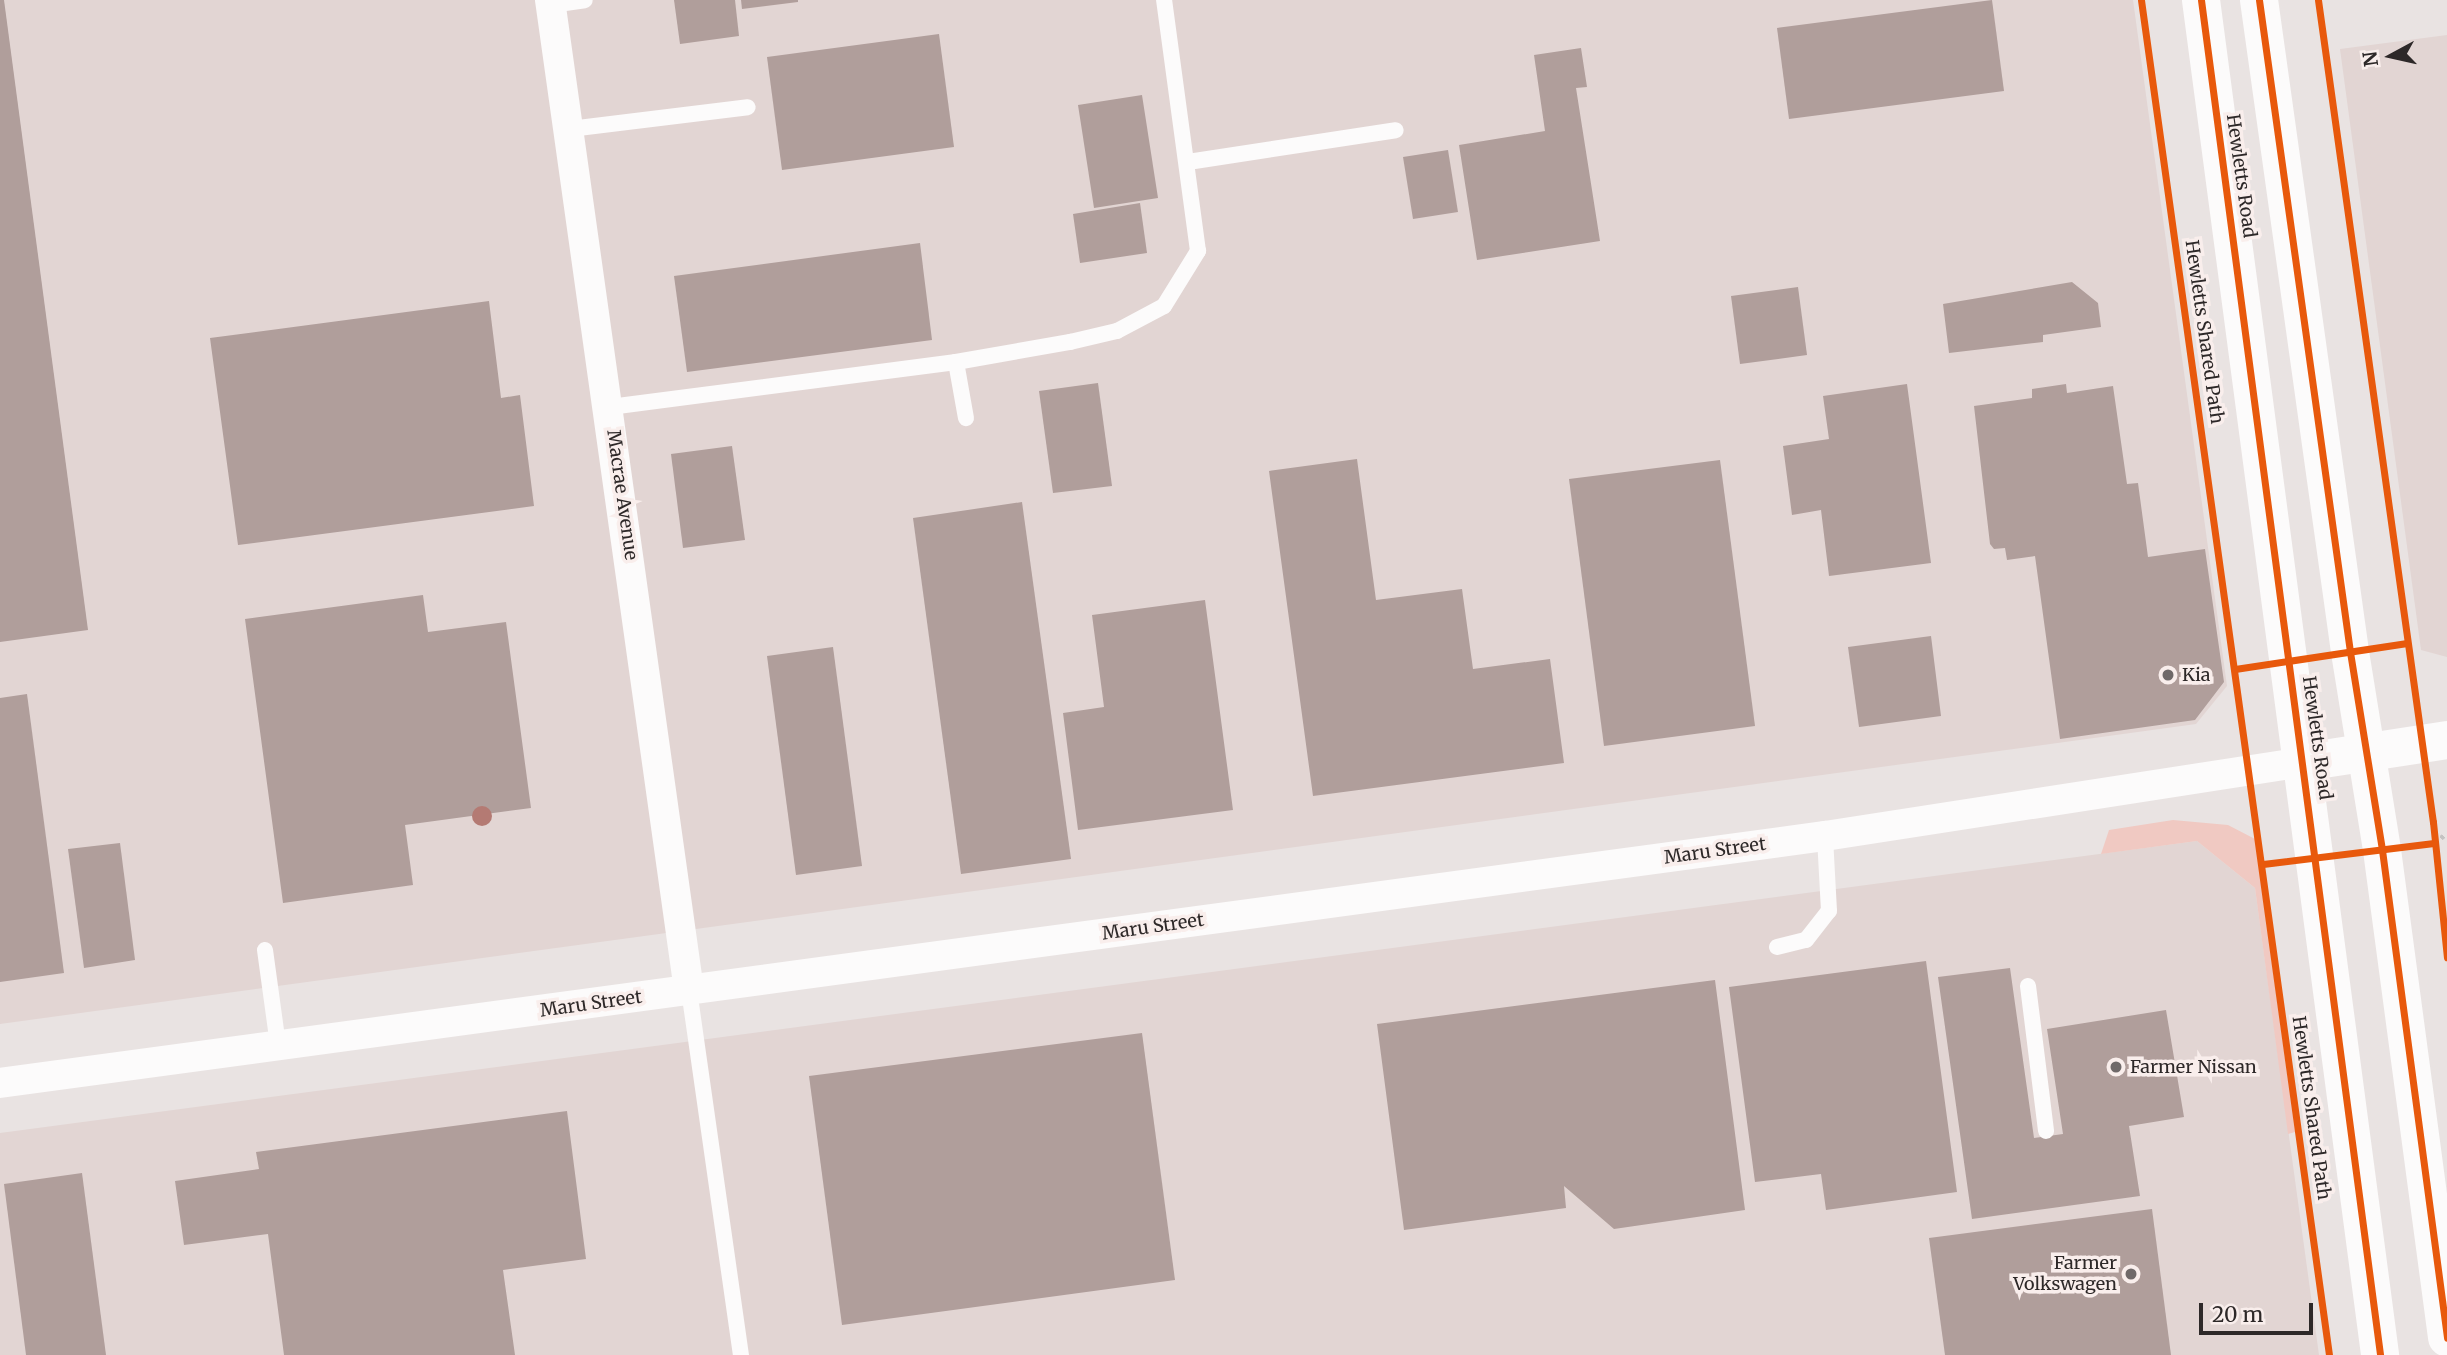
<!DOCTYPE html>
<html>
<head>
<meta charset="utf-8">
<style>
  body { margin:0 }
  #map { position:relative; width:2447px; height:1355px; overflow:hidden; background:#e9e3e2; font-family:Merriweather,serif }
  div>[style] { position:absolute }
  .built>* { inset:0; background:#e2d5d3 }
  .green>* { inset:0; background:#f0c9c2 }
  .building>* { inset:0; background:#b09e9b }
  .path>* { height:4.5px; margin-top:-2.25px; transform-origin:0; background:repeating-linear-gradient(90deg,#c5c3c2 0 3.5px,transparent 0 8.5px) }
  .lane>* { height:16px; margin:-8px; padding:0 8px; transform-origin:8px; border-radius:8px; background:#fcfbfb }
  .street>* { height:30px; margin:-15px; padding:0 15px; transform-origin:15px; border-radius:15px; background:#fcfbfb }
  .secondary>* { height:38px; margin:-19px; padding:0 19px; transform-origin:19px; border-radius:19px; background:#fcfbfb }
  .highway>* { height:38px; margin:-19px; padding:0 19px; transform-origin:19px; border-radius:19px; background:#fcfbfb }
  .cycleway>* { height:7px; margin:-3.5px; padding:0 3.5px; transform-origin:3.5px; border-radius:3.5px; background:#e8590c }
  .trees>* { width:20px; height:20px; margin:-10px; border-radius:50%; background:#b47a73 }
  .dots>* { width:19px; height:19px; translate:-50% -50%; box-sizing:border-box; border:4px solid #f9eeec; border-radius:50% }
  span { translate:-50% -50%; white-space:nowrap; text-align:center; line-height:1.15; -webkit-text-stroke:7px #f9eeec; paint-order:stroke }
  .street-label { font-size:18px; color:#2d2828 }
  .poi-label { font-size:18px; color:#2d2828 }
  .left { translate:0 -50%; text-align:left }
  .right { translate:-100% -50%; text-align:right }
  .north { position:absolute; left:2356px; top:21px; width:70px; height:70px; -webkit-text-stroke:5px #f9eeec; paint-order:stroke; rotate:262deg; font-size:19px; font-weight:700; line-height:28px; text-align:center; color:#2d2828 }
  .north::after { content:''; display:block; margin:auto; width:24px; height:32px; background:#2d2828; clip-path:polygon(50% 0,100% 100%,50% 72%,0 100%) }
  .scale { position:absolute; left:2199px; top:1303px; width:114px; height:32px; box-sizing:border-box; border:4px solid #2d2828; border-top:0; padding-left:9px; font-size:21px; line-height:24px; white-space:nowrap; color:#2d2828; -webkit-text-stroke:5px #f9eeec; paint-order:stroke }
</style>
</head>
<body>
<div id="map">
  <div class="built">
    <i style="clip-path:polygon(0 0,2133px 0,2227px 686px,2196px 724px,0 1024px)"></i>
    <i style="clip-path:polygon(2447px 35px,2447px 657px,2421px 650px,2340px 49px)"></i>
    <i style="clip-path:polygon(2197px 841px,2255px 888px,2319px 1355px,0 1355px,0 1133px)"></i>
  </div>
  <div class="green">
    <i style="clip-path:polygon(2173px 820px,2228px 825px,2255px 839px,2295px 1132px,2288px 1134px,2255px 888px,2197px 841px,2101px 854px,2109px 830px)"></i>
  </div>
  <div class="building">
    <i style="clip-path:polygon(0 0,4px 0,88px 630px,0 642px)"></i>
    <i style="clip-path:polygon(674px 0,735px 0,739px 36px,680px 44px)"></i>
    <i style="clip-path:polygon(741px 0,798px 0,798px 2px,742px 9px)"></i>
    <i style="clip-path:polygon(1992px 0,2004px 91px,1789px 119px,1777px 28px)"></i>
    <i style="clip-path:polygon(939px 34px,954px 147px,782px 170px,767px 57px)"></i>
    <i style="clip-path:polygon(1581px 48px,1587px 87px,1576px 88px,1600px 241px,1477px 260px,1459px 145px,1545px 131px,1534px 55px)"></i>
    <i style="clip-path:polygon(1142px 95px,1158px 198px,1094px 208px,1078px 105px)"></i>
    <i style="clip-path:polygon(1448px 150px,1458px 212px,1413px 219px,1403px 157px)"></i>
    <i style="clip-path:polygon(1140px 203px,1147px 253px,1080px 263px,1073px 214px)"></i>
    <i style="clip-path:polygon(920px 243px,932px 340px,687px 372px,674px 276px)"></i>
    <i style="clip-path:polygon(2072px 282px,2098px 303px,2101px 327px,2043px 335px,2043px 342px,1949px 353px,1943px 304px)"></i>
    <i style="clip-path:polygon(1798px 287px,1807px 355px,1740px 364px,1731px 296px)"></i>
    <i style="clip-path:polygon(489px 301px,501px 398px,520px 395px,534px 506px,238px 545px,210px 338px)"></i>
    <i style="clip-path:polygon(1098px 383px,1112px 486px,1053px 493px,1039px 391px)"></i>
    <i style="clip-path:polygon(1907px 384px,1931px 563px,1829px 576px,1821px 510px,1792px 515px,1783px 446px,1829px 439px,1823px 396px)"></i>
    <i style="clip-path:polygon(2066px 384px,2067px 393px,2113px 386px,2127px 484px,2138px 483px,2148px 557px,2205px 549px,2224px 682px,2195px 720px,2060px 739px,2035px 556px,2007px 560px,2005px 548px,1994px 549px,1990px 544px,1974px 406px,2032px 398px,2032px 389px)"></i>
    <i style="clip-path:polygon(732px 446px,745px 540px,683px 548px,671px 454px)"></i>
    <i style="clip-path:polygon(1357px 459px,1376px 600px,1462px 589px,1473px 669px,1550px 659px,1564px 763px,1313px 796px,1269px 471px)"></i>
    <i style="clip-path:polygon(1720px 460px,1755px 726px,1604px 746px,1569px 479px)"></i>
    <i style="clip-path:polygon(1022px 502px,1071px 859px,961px 874px,913px 518px)"></i>
    <i style="clip-path:polygon(423px 595px,428px 632px,506px 622px,531px 808px,405px 825px,413px 885px,283px 903px,245px 619px)"></i>
    <i style="clip-path:polygon(1205px 600px,1233px 810px,1078px 830px,1063px 713px,1104px 707px,1092px 615px)"></i>
    <i style="clip-path:polygon(1931px 636px,1941px 716px,1859px 727px,1848px 647px)"></i>
    <i style="clip-path:polygon(833px 647px,862px 866px,796px 875px,767px 656px)"></i>
    <i style="clip-path:polygon(27px 694px,64px 973px,0 982px,0 698px)"></i>
    <i style="clip-path:polygon(120px 843px,135px 960px,84px 968px,68px 849px)"></i>
    <i style="clip-path:polygon(1926px 961px,1957px 1192px,1826px 1210px,1821px 1174px,1755px 1182px,1729px 987px)"></i>
    <i style="clip-path:polygon(2010px 968px,2034px 1138px,2063px 1134px,2047px 1029px,2166px 1010px,2184px 1117px,2129px 1126px,2140px 1196px,1972px 1219px,1938px 977px)"></i>
    <i style="clip-path:polygon(1715px 980px,1745px 1210px,1614px 1229px,1564px 1186px,1566px 1208px,1404px 1230px,1377px 1024px)"></i>
    <i style="clip-path:polygon(1142px 1033px,1175px 1280px,842px 1325px,809px 1076px)"></i>
    <i style="clip-path:polygon(567px 1111px,586px 1259px,503px 1270px,515px 1355px,284px 1355px,268px 1234px,184px 1245px,175px 1181px,259px 1169px,256px 1152px)"></i>
    <i style="clip-path:polygon(82px 1173px,106px 1355px,26px 1355px,4px 1184px)"></i>
    <i style="clip-path:polygon(2152px 1209px,2171px 1355px,1945px 1355px,1929px 1238px)"></i>
  </div>
  <div class="path">
    <i style="left:2434px;top:843px;width:16px;rotate:-38deg"></i>
  </div>
  <div class="lane">
    <i style="left:551px;top:5px;width:34px;rotate:-8deg"></i>
    <i style="left:570px;top:129px;width:179px;rotate:-7deg"></i>
    <i style="left:1188px;top:162px;width:210px;rotate:-8.7deg"></i>
    <i style="left:956px;top:362px;width:57px;rotate:79.9deg"></i>
    <i style="left:610px;top:407px;width:349px;rotate:-7.4deg"></i>
    <i style="left:956px;top:362px;width:116px;rotate:-10deg"></i>
    <i style="left:1070px;top:342px;width:48px;rotate:-13.2deg"></i>
    <i style="left:1117px;top:331px;width:53px;rotate:-28deg"></i>
    <i style="left:1164px;top:306px;width:65px;rotate:-58.3deg"></i>
    <i style="left:1198px;top:251px;width:253px;rotate:-97.7deg"></i>
    <i style="left:1777px;top:947px;width:30px;rotate:-14deg"></i>
    <i style="left:1806px;top:940px;width:37px;rotate:-52deg"></i>
    <i style="left:1829px;top:911px;width:75px;rotate:-93.1deg"></i>
    <i style="left:265px;top:950px;width:96px;rotate:82.2deg"></i>
    <i style="left:2028px;top:986px;width:146px;rotate:82.9deg"></i>
    <i style="left:689px;top:990px;width:369px;rotate:81.9deg"></i>
  </div>
  <div class="street">
    <i style="left:550px;top:0;width:1000px;rotate:82.01deg"></i>
    <i style="left:0;top:1083px;width:1842px;rotate:-7.71deg"></i>
    <i style="left:1825px;top:836px;width:485px;rotate:-8.8deg"></i>
  </div>
  <div class="secondary">
    <i style="left:2304px;top:762px;width:145px;rotate:-8.7deg"></i>
  </div>
  <div class="highway">
    <i style="left:2201px;top:0;width:1367px;rotate:82.47deg"></i>
    <i style="left:2259px;top:0;width:658px;rotate:82.05deg"></i>
    <i style="left:2350px;top:652px;width:201px;rotate:80.8deg"></i>
    <i style="left:2382px;top:850px;width:492px;rotate:82.4deg"></i>
  </div>
  <div class="cycleway">
    <i style="left:2141px;top:0;width:1368px;rotate:82.1deg"></i>
    <i style="left:2201px;top:0;width:1367px;rotate:82.47deg"></i>
    <i style="left:2259px;top:0;width:658px;rotate:82.05deg"></i>
    <i style="left:2350px;top:652px;width:201px;rotate:80.8deg"></i>
    <i style="left:2382px;top:850px;width:492px;rotate:82.4deg"></i>
    <i style="left:2318px;top:0;width:830px;rotate:82.04deg"></i>
    <i style="left:2433px;top:822px;width:136px;rotate:84.1deg"></i>
    <i style="left:2235px;top:669px;width:174px;rotate:-8.6deg"></i>
    <i style="left:2263px;top:864px;width:172px;rotate:-7deg"></i>
  </div>
  <div class="trees">
    <i style="left:482px;top:816px"></i>
  </div>
  <div class="dots">
    <i style="left:2168px;top:675px;background:#6f6969"></i>
    <i style="left:2116px;top:1067px;background:#6f6969"></i>
    <i style="left:2131px;top:1274px;background:#6f6969"></i>
  </div>
  <div class="street-label">
    <span style="left:2241px;top:176px;rotate:82deg">Hewletts Road</span>
    <span style="left:2204px;top:332px;rotate:82deg">Hewletts Shared Path</span>
    <span style="left:622px;top:495px;rotate:82deg">Macrae Avenue</span>
    <span style="left:2317px;top:738px;rotate:82deg">Hewletts Road</span>
    <span style="left:1715px;top:851px;rotate:-8deg">Maru Street</span>
    <span style="left:1153px;top:927px;rotate:-8deg">Maru Street</span>
    <span style="left:591px;top:1004px;rotate:-8deg">Maru Street</span>
    <span style="left:2311px;top:1108px;rotate:82deg">Hewletts Shared Path</span>
  </div>
  <div class="poi-label">
    <span class="left" style="left:2182px;top:675px">Kia</span>
    <span class="left" style="left:2130px;top:1067px">Farmer Nissan</span>
    <span class="right" style="left:2117px;top:1274px">Farmer<br>Volkswagen</span>
  </div>
  <div class="north">N</div>
  <div class="scale">20 m</div>
</div>
</body>
</html>
